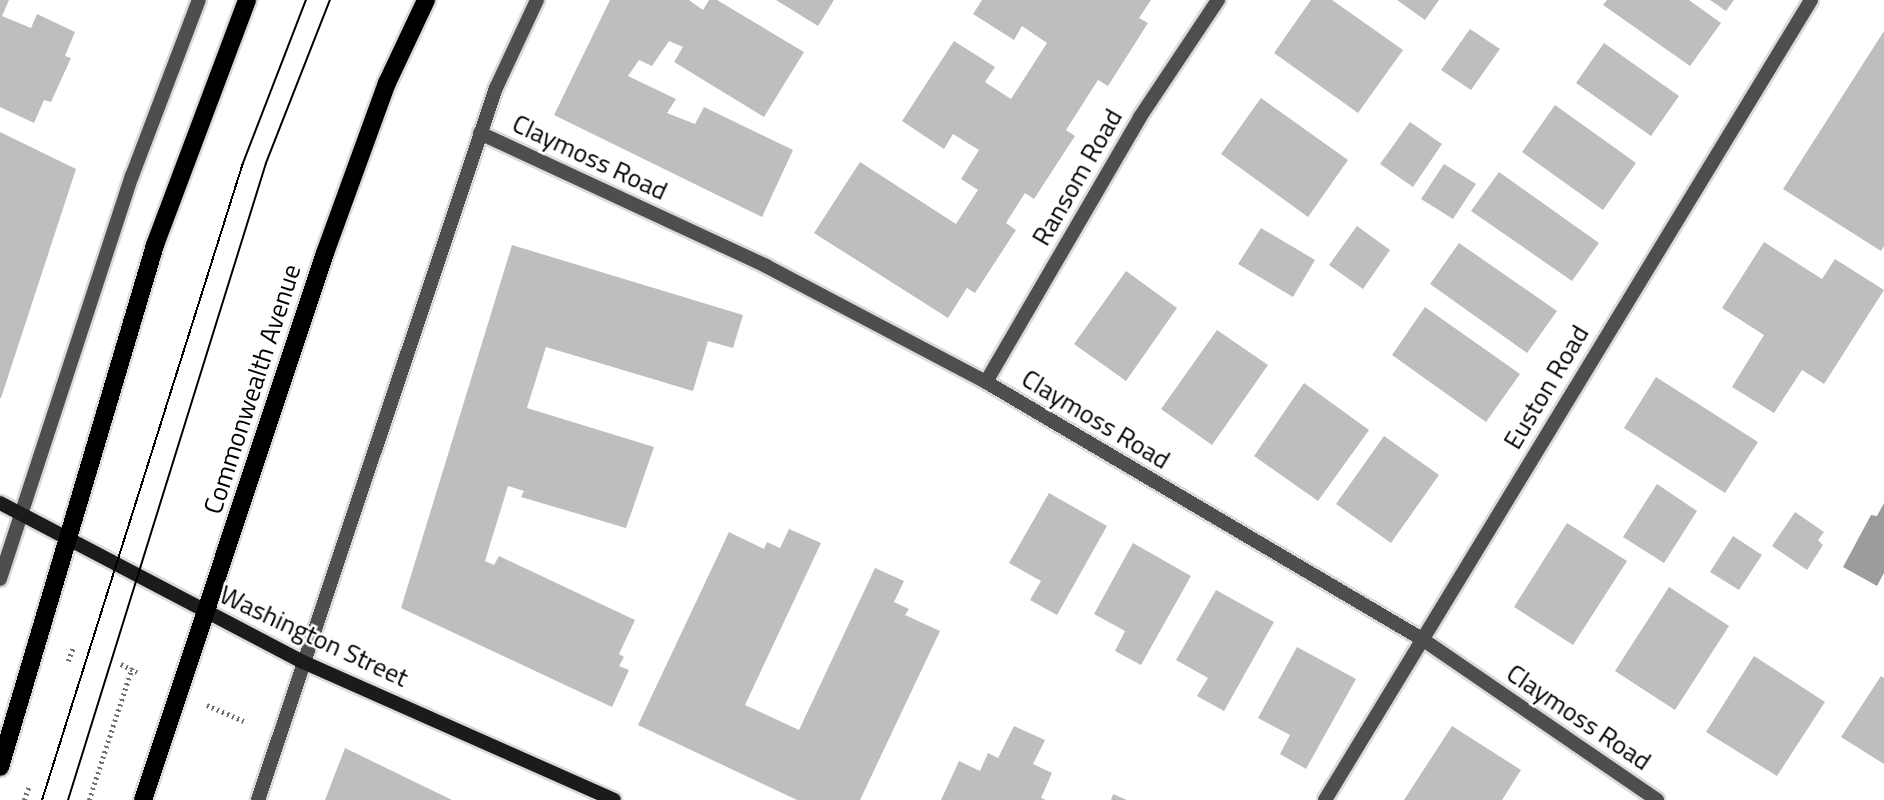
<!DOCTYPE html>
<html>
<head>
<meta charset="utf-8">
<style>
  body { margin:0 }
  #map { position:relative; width:1884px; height:800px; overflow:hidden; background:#fff; font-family:"Titillium Web",sans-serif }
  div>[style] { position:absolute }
  .water>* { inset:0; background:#9c9c9c }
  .building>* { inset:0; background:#bebebe }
  .path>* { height:4.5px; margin-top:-2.25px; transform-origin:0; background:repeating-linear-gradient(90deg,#707070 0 2px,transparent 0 5.5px) }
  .roads { filter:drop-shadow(2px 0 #dbdbdb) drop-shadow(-2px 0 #dbdbdb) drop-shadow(0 2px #dbdbdb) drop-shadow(0 -2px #dbdbdb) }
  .minor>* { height:14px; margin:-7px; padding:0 7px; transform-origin:7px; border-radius:7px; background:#4e4e4e }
  .secondary>* { height:14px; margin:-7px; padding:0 7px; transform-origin:7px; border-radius:7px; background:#1b1b1b }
  .primary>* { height:18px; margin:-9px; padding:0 9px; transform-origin:9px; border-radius:9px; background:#000 }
  .tram>* { height:2px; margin:-1px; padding:0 1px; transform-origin:1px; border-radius:1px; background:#000 }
  span { translate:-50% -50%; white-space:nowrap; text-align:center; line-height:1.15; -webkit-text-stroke:5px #fff; paint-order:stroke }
  .street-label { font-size:26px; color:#000 }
</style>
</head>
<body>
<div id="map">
  <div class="water">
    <i style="clip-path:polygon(1884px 503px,1884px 573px,1877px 586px,1843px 567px,1871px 515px,1877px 516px)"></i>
  </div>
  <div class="building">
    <i style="clip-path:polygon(0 0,9px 0,2px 16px,31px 28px,37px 14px,75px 32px,65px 56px,71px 58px,51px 102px,44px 100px,34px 123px,0 107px)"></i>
    <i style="clip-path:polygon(610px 0,689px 0,703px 10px,709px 0,717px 0,804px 52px,764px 117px,674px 62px,683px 47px,669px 41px,652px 66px,639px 60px,628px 76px,676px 99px,667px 113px,695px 124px,704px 107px,793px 150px,762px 217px,554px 115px)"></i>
    <i style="clip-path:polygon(776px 0,834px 0,818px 26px)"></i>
    <i style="clip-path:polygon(982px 0,1151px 0,1139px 18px,1148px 23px,1108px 86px,1098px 80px,1066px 130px,1075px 136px,1034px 199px,1025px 193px,1006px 223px,1016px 230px,975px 293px,967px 288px,948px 318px,814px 233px,860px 162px,956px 224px,978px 190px,961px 179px,979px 150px,953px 134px,944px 149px,902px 121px,954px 41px,995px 67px,985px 82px,1011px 99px,1047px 43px,1022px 26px,1014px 40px,973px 14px)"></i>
    <i style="clip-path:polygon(1311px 0,1332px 0,1403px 50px,1358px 113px,1274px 53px)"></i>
    <i style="clip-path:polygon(1397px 0,1439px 0,1425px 20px)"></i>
    <i style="clip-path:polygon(1607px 0,1689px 0,1721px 23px,1690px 66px,1603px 5px)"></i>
    <i style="clip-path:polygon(1710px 0,1734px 0,1726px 11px)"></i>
    <i style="clip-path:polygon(1470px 29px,1500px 49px,1471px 90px,1441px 70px)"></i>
    <i style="clip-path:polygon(1884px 31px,1884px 246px,1881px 251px,1783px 189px)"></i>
    <i style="clip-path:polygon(1604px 43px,1679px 96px,1651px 136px,1576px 83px)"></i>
    <i style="clip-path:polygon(1261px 98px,1348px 160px,1308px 217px,1221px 154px)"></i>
    <i style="clip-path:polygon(1555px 105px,1636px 163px,1603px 210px,1522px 152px)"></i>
    <i style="clip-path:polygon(1410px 122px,1442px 144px,1413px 187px,1380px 164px)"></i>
    <i style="clip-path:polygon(0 132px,76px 169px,1px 398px,0 398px)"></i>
    <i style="clip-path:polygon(1444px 164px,1476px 184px,1453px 219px,1421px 199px)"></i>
    <i style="clip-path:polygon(1499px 172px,1599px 243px,1572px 281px,1471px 211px)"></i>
    <i style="clip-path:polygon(1357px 226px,1390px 250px,1363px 289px,1329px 265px)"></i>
    <i style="clip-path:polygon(1261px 228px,1315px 260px,1293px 297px,1238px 264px)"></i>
    <i style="clip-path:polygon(1764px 242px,1822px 279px,1835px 259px,1884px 290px,1824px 384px,1802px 370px,1774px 413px,1732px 387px,1764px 335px,1722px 308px)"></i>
    <i style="clip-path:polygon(1459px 243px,1557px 311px,1527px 353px,1430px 284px)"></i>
    <i style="clip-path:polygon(512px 245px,743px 315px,733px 348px,708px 341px,693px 391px,546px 347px,527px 408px,654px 447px,626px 528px,521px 497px,524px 491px,508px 486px,485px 561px,494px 565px,499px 556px,635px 620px,619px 654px,624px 657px,619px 666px,629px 670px,612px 707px,401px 608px)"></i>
    <i style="clip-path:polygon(1126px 271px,1177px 308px,1126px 381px,1074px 344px)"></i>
    <i style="clip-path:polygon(1425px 307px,1520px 374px,1486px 422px,1392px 355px)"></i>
    <i style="clip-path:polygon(1217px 330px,1268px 365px,1212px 445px,1161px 409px)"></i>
    <i style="clip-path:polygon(1656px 377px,1758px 442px,1725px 493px,1624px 428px)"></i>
    <i style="clip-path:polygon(1304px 383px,1369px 430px,1318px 501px,1254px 456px)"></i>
    <i style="clip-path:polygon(1384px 436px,1439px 475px,1391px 543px,1336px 504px)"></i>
    <i style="clip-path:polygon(1657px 484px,1697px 511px,1664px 563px,1623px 537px)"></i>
    <i style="clip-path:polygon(1049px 493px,1107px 526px,1057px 615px,1030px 600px,1041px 581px,1009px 563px)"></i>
    <i style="clip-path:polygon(1795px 512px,1824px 532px,1818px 540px,1823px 545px,1807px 570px,1772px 546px)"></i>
    <i style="clip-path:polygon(1567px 523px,1627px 561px,1573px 645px,1514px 607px)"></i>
    <i style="clip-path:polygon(789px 529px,821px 543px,745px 705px,799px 730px,875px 568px,904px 581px,894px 602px,909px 609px,905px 615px,940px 631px,860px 800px,797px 800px,638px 725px,729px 532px,764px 549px,767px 542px,780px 548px)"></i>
    <i style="clip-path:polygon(1733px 536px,1762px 555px,1739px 590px,1710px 572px)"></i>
    <i style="clip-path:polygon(1133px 543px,1191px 576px,1141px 665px,1115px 651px,1125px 631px,1094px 614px)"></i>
    <i style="clip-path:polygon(1669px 587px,1729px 626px,1675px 710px,1615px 671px)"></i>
    <i style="clip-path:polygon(1216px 590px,1274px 622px,1224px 711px,1197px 696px,1208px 678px,1176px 660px)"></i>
    <i style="clip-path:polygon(1297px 647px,1356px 679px,1306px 769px,1280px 754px,1290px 735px,1258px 718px)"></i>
    <i style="clip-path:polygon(1754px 656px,1825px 702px,1777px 776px,1706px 732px)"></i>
    <i style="clip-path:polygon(1881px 676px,1884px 678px,1884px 764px,1841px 737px)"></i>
    <i style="clip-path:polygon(1014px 726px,1045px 740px,1033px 764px,1052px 773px,1041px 798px,1046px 800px,941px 800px,959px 761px,980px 771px,988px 753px,998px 758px)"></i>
    <i style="clip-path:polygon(1452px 726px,1521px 770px,1502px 800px,1404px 800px)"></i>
    <i style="clip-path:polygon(345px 748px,452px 800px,325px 800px)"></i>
    <i style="clip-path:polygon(1113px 794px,1127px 800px,1111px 800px)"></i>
  </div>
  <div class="path">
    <i style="left:68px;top:661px;width:14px;rotate:-69deg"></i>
    <i style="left:121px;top:664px;width:18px;rotate:27deg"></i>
    <i style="left:207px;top:705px;width:40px;rotate:23.4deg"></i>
    <i style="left:24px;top:800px;width:15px;rotate:-70deg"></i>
    <i style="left:89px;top:800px;width:139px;rotate:-72deg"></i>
  </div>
  <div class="roads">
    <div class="minor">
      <i style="left:480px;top:133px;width:315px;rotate:24.9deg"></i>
      <i style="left:766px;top:266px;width:249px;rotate:27.8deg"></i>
      <i style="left:986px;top:382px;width:506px;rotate:30.52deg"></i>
      <i style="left:1422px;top:639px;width:285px;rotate:34.4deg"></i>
      <i style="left:986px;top:382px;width:306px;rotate:-59.8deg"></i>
      <i style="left:1140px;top:117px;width:141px;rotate:-56.3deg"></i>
      <i style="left:0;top:579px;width:424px;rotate:-71.9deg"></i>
      <i style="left:132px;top:176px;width:188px;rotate:-69.2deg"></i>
      <i style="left:258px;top:800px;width:751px;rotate:-71.52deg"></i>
      <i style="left:496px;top:88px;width:97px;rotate:-65deg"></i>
      <i style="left:1325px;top:800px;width:936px;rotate:-58.72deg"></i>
    </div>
    <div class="secondary">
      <i style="left:0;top:503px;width:342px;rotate:27.7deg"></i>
      <i style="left:303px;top:662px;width:340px;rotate:23.9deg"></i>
    </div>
    <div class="primary">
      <i style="left:0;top:767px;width:545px;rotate:-73.46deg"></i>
      <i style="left:155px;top:245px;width:262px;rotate:-69.4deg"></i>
      <i style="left:143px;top:800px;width:576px;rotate:-71.6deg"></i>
      <i style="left:325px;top:253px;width:181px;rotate:-70deg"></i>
      <i style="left:387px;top:83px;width:92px;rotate:-64.8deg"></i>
    </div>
  </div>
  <div class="tram">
    <i style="left:42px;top:800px;width:668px;rotate:-72.49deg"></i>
    <i style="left:243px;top:163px;width:175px;rotate:-68.9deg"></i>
    <i style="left:68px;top:800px;width:667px;rotate:-72.73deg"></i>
    <i style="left:266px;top:163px;width:175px;rotate:-68.6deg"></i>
  </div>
  <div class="street-label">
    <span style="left:590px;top:157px;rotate:25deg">Claymoss Road</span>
    <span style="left:1077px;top:177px;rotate:-60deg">Ransom Road</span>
    <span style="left:1546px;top:387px;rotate:-59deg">Euston Road</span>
    <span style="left:252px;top:389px;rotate:-72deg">Commonwealth Avenue</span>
    <span style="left:1096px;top:419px;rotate:31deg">Claymoss Road</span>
    <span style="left:314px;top:636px;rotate:25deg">Washington Street</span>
    <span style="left:1579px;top:717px;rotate:34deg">Claymoss Road</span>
  </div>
</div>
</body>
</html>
